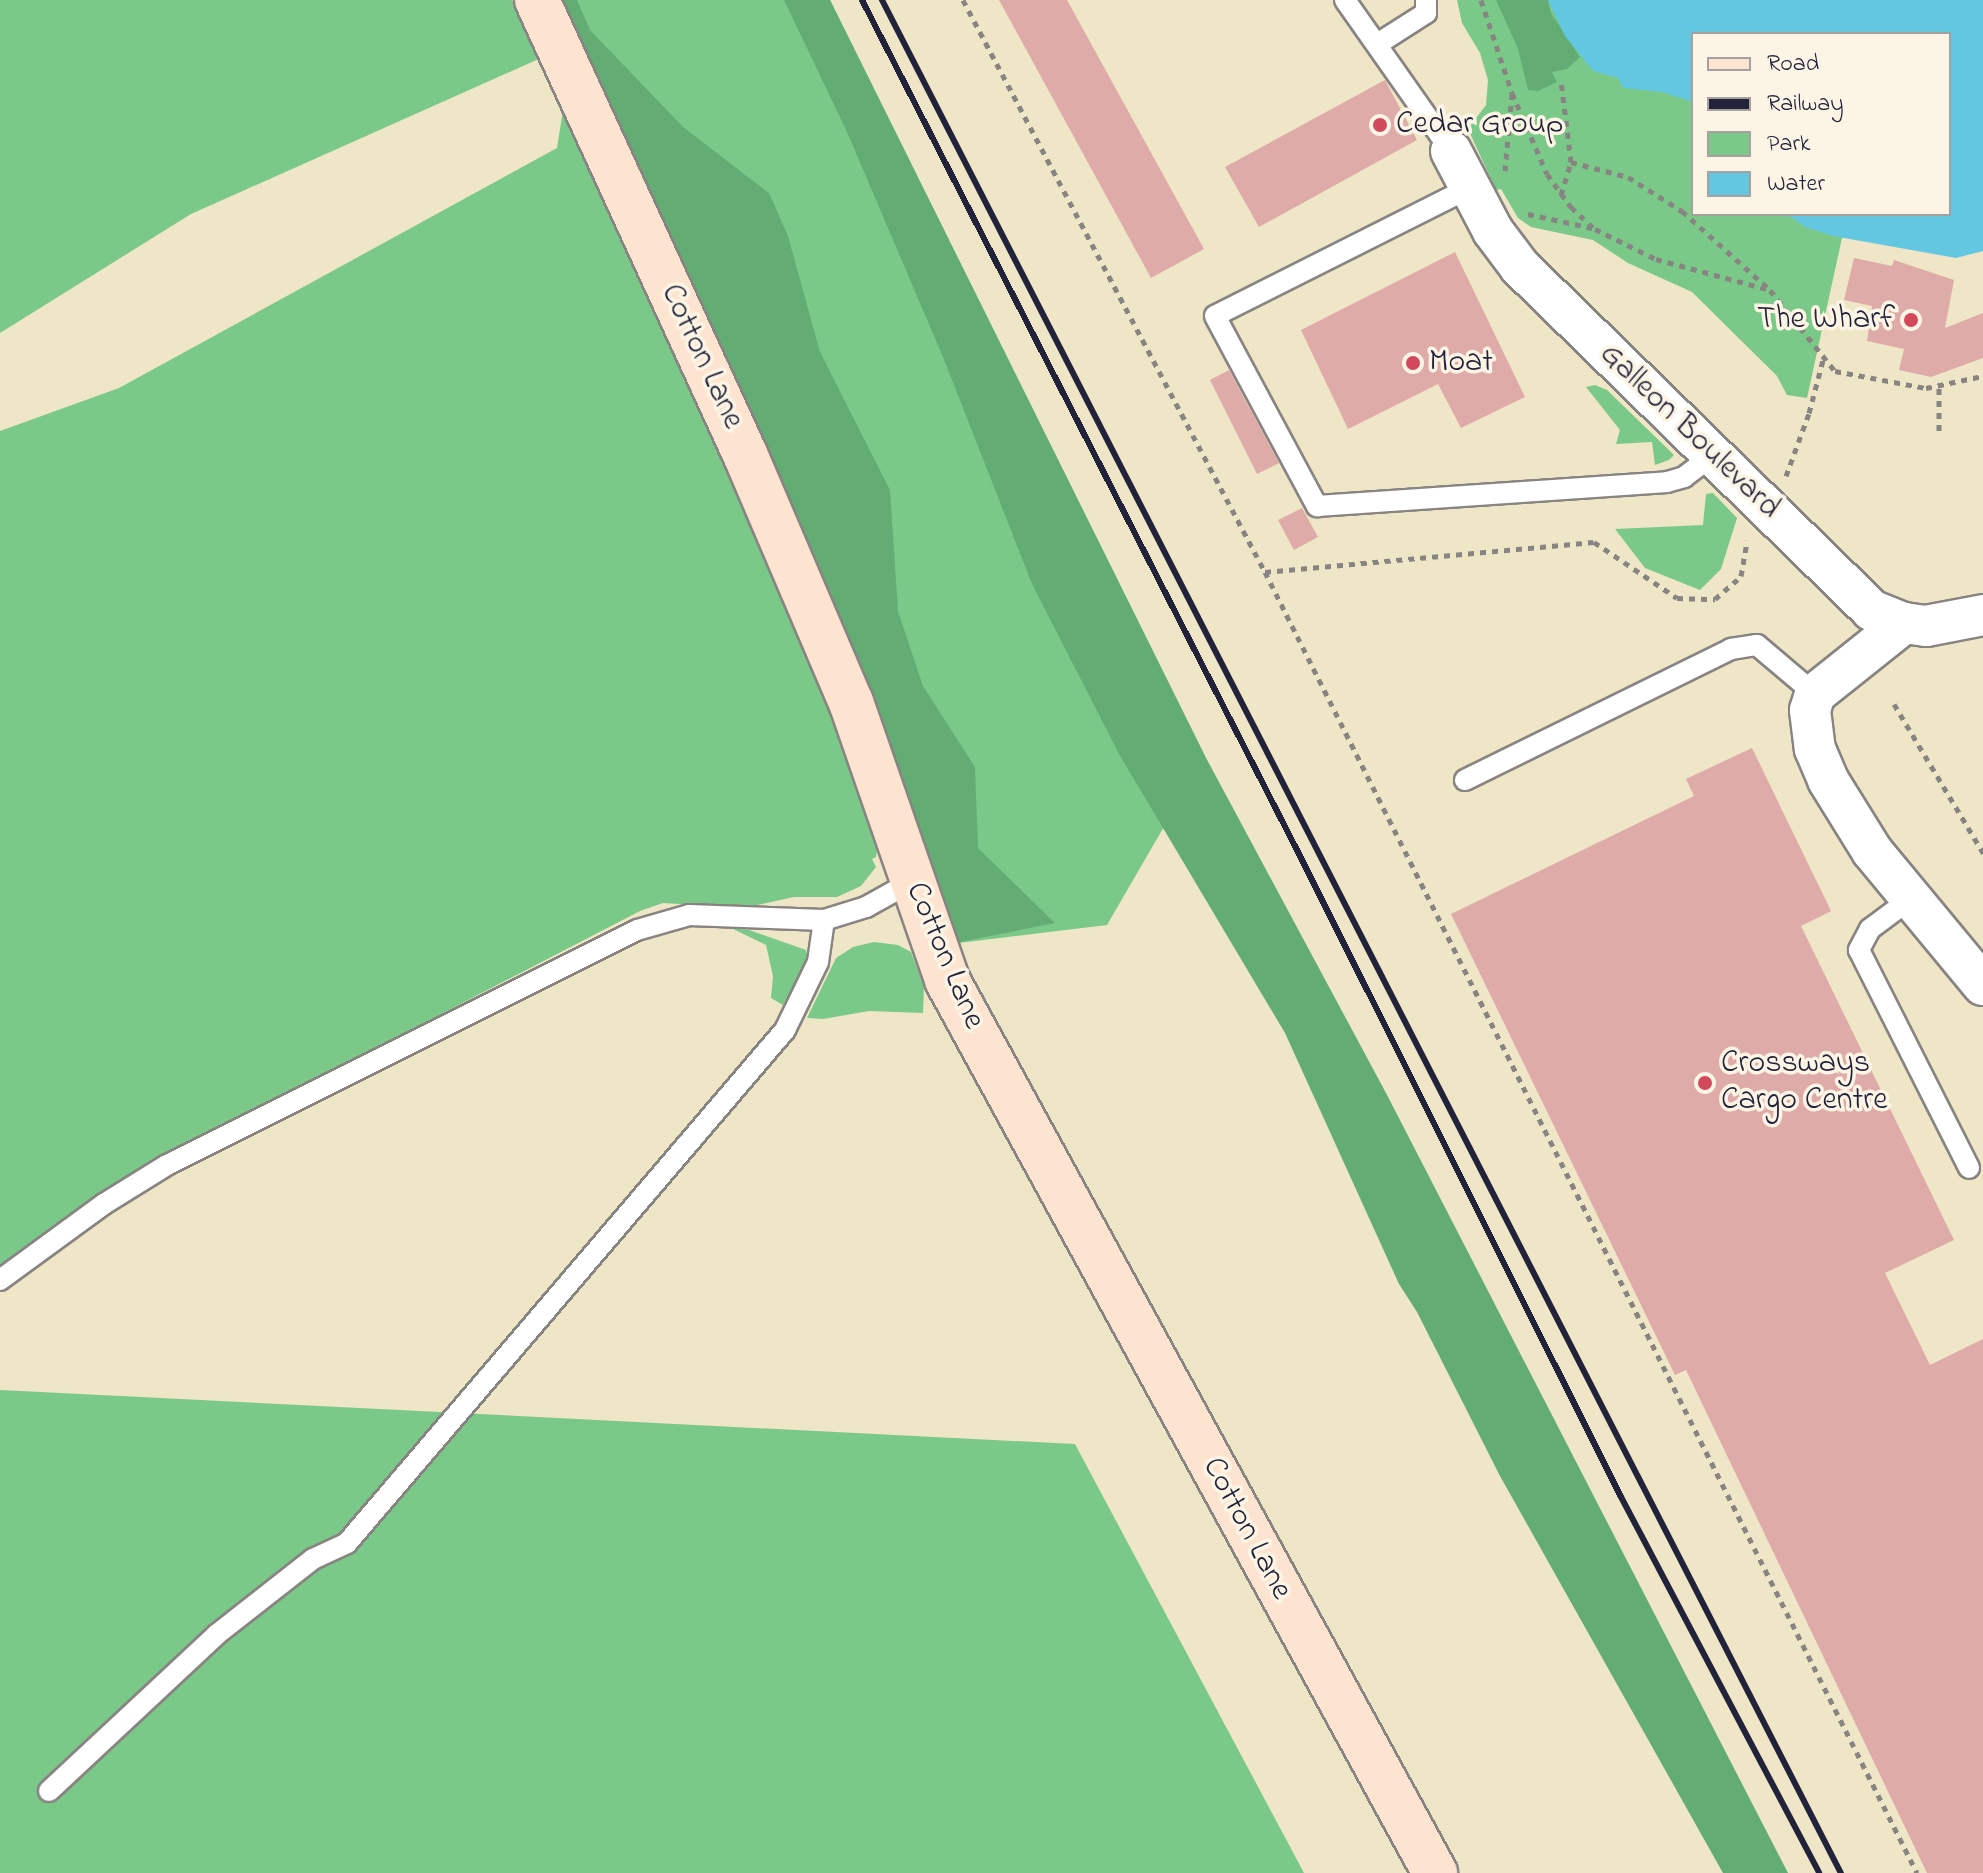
<!DOCTYPE html>
<html>
<head>
<meta charset="utf-8">
<style>
  body { margin:0 }
  #map { position:relative; width:1983px; height:1873px; overflow:hidden; background:#efe5c7; font-family:"Indie Flower",sans-serif }
  div>[style] { position:absolute }
  .green>* { inset:0; background:#7ac989 }
  .forest>* { inset:0; background:#63ad75 }
  .water>* { inset:0; background:#63c7e1 }
  .building>* { inset:0; background:#dfaba8 }
  .path>* { height:5px; margin-top:-2.5px; transform-origin:0; background:repeating-linear-gradient(90deg,#888481 0 6px,transparent 0 12px) }
  .roads { filter:drop-shadow(2px 0 #888481) drop-shadow(-2px 0 #888481) drop-shadow(0 2px #888481) drop-shadow(0 -2px #888481) }
  .lane>* { height:20px; margin:-10px; padding:0 10px; transform-origin:10px; border-radius:10px; background:#fff }
  .street>* { height:40px; margin:-20px; padding:0 20px; transform-origin:20px; border-radius:20px; background:#fff }
  .secondary>* { height:44px; margin:-22px; padding:0 22px; transform-origin:22px; border-radius:22px; background:#fde4d0 }
  .rail>* { height:6px; margin:-3px; padding:0 3px; transform-origin:3px; border-radius:3px; background:#22223b }
  .dots>* { width:22px; height:22px; translate:-50% -50%; box-sizing:border-box; border:4px solid #fcf5e5; border-radius:50% }
  span { translate:-50% -50%; white-space:nowrap; text-align:center; line-height:1.15; -webkit-text-stroke:7px #fcf5e5; paint-order:stroke }
  .poi-label { font-size:32px; color:#22223b }
  .left { translate:0 -50%; text-align:left }
  .right { translate:-100% -50%; text-align:right }
  .street-label { font-size:32px; color:#22223b }
  .legend { position:absolute; left:1691px; top:32px; width:260px; height:184px; box-sizing:border-box; background:#fcf5e5; border:2px solid #a5a1a1; margin:0; padding:10px 14px; list-style:none; font-size:24px; color:#22223b }
  .legend li { display:flex; align-items:center; gap:16px; height:40px }
  .legend b { width:40px; border:2px solid #a5a1a1 }
</style>
</head>
<body>
<div id="map">
  <div class="green">
    <i style="clip-path:polygon(0 0,512px 0,541px 58px,191px 214px,0 333px)"></i>
    <i style="clip-path:polygon(560px 0,830px 0,1205px 756px,1107px 925px,950px 944px)"></i>
    <i style="clip-path:polygon(evenodd,1457px 0,1983px 0,1983px 243px,1842px 238px,1807px 398px,1787px 395px,1777px 376px,1692px 292px,1628px 263px,1593px 240px,1531px 227px,1518px 218px,1501px 189px,1496px 190px,1468px 129px,1486px 105px,1488px 80px,1480px 53px,1462px 23px,1457px 0,1693px 34px,1949px 34px,1949px 214px,1693px 214px,1693px 34px)"></i>
    <i style="clip-path:polygon(567px 85px,853px 750px,879px 839px,876px 857px,872px 859px,876px 867px,861px 886px,837px 897px,794px 897px,744px 908px,663px 903px,640px 911px,171px 1154px,0 1272px,0 431px,119px 388px,557px 148px)"></i>
    <i style="clip-path:polygon(1595px 385px,1607px 390px,1674px 455px,1669px 460px,1655px 465px,1652px 442px,1616px 444px,1620px 430px,1586px 387px)"></i>
    <i style="clip-path:polygon(1713px 493px,1737px 518px,1721px 569px,1700px 590px,1645px 568px,1615px 529px,1703px 525px,1706px 494px)"></i>
    <i style="clip-path:polygon(729px 927px,749px 930px,806px 950px,808px 959px,783px 1005px,771px 998px,773px 976px,766px 945px)"></i>
    <i style="clip-path:polygon(874px 942px,898px 945px,911px 952px,924px 986px,923px 1013px,869px 1011px,823px 1019px,807px 1018px,836px 958px,853px 947px)"></i>
    <i style="clip-path:polygon(0 1390px,1075px 1444px,1304px 1873px,0 1873px)"></i>
  </div>
  <div class="forest">
    <i style="clip-path:polygon(560px 0,577px 0,590px 30px,683px 127px,769px 193px,788px 236px,820px 352px,890px 490px,898px 611px,923px 686px,975px 767px,978px 848px,1055px 923px,950px 944px)"></i>
    <i style="clip-path:polygon(784px 0,830px 0,1205px 756px,1386px 1093px,1788px 1873px,1723px 1873px,1500px 1476px,1417px 1312px,1399px 1284px,1285px 1033px,1119px 754px,1032px 584px,943px 357px,847px 132px)"></i>
    <i style="clip-path:polygon(1496px 0,1548px 0,1551px 13px,1580px 57px,1567px 69px,1552px 72px,1557px 82px,1538px 91px,1528px 90px,1518px 49px)"></i>
  </div>
  <div class="water">
    <i style="clip-path:polygon(1548px 0,1983px 0,1983px 251px,1956px 258px,1833px 236px,1805px 227px,1787px 214px,1949px 214px,1949px 34px,1693px 34px,1693px 102px,1662px 92px,1623px 88px,1618px 78px,1593px 71px,1565px 36px)"></i>
  </div>
  <div class="building">
    <i style="clip-path:polygon(999px 0,1067px 0,1204px 249px,1151px 278px)"></i>
    <i style="clip-path:polygon(1385px 80px,1417px 140px,1259px 227px,1225px 167px)"></i>
    <i style="clip-path:polygon(1455px 252px,1525px 397px,1461px 428px,1438px 384px,1348px 429px,1301px 330px)"></i>
    <i style="clip-path:polygon(1854px 258px,1892px 266px,1894px 260px,1954px 280px,1945px 328px,1983px 313px,1983px 358px,1931px 377px,1899px 370px,1904px 349px,1867px 341px,1872px 306px,1844px 300px)"></i>
    <i style="clip-path:polygon(1229px 370px,1279px 463px,1257px 474px,1210px 380px)"></i>
    <i style="clip-path:polygon(1302px 508px,1318px 537px,1294px 550px,1278px 520px)"></i>
    <i style="clip-path:polygon(1752px 748px,1831px 911px,1801px 926px,1954px 1240px,1885px 1273px,1930px 1365px,1983px 1339px,1983px 1873px,1927px 1873px,1686px 1370px,1675px 1375px,1451px 914px,1694px 796px,1686px 779px)"></i>
  </div>
  <div class="path">
    <i style="left:963px;top:0;width:647px;rotate:62.17deg"></i>
    <i style="left:1265px;top:572px;width:1455px;rotate:63.38deg"></i>
    <i style="left:1481px;top:0;width:98px;rotate:71.6deg"></i>
    <i style="left:1512px;top:93px;width:88px;rotate:66.6deg"></i>
    <i style="left:1547px;top:174px;width:41px;rotate:54deg"></i>
    <i style="left:1571px;top:207px;width:33px;rotate:43deg"></i>
    <i style="left:1595px;top:229px;width:68px;rotate:26.2deg"></i>
    <i style="left:1656px;top:259px;width:118px;rotate:15.2deg"></i>
    <i style="left:1770px;top:290px;width:104px;rotate:51.3deg"></i>
    <i style="left:1835px;top:371px;width:93px;rotate:10.6deg"></i>
    <i style="left:1926px;top:388px;width:58px;rotate:-11.9deg"></i>
    <i style="left:1571px;top:162px;width:59px;rotate:14.7deg"></i>
    <i style="left:1628px;top:177px;width:64px;rotate:32.2deg"></i>
    <i style="left:1682px;top:211px;width:117px;rotate:41.9deg"></i>
    <i style="left:1505px;top:171px;width:77px;rotate:-84.8deg"></i>
    <i style="left:1561px;top:195px;width:34px;rotate:-73deg"></i>
    <i style="left:1571px;top:162px;width:83px;rotate:-97deg"></i>
    <i style="left:1528px;top:214px;width:66px;rotate:12.3deg"></i>
    <i style="left:1939px;top:388px;width:44px;rotate:90deg"></i>
    <i style="left:1786px;top:476px;width:67px;rotate:-69.9deg"></i>
    <i style="left:1809px;top:413px;width:55px;rotate:-75.2deg"></i>
    <i style="left:1265px;top:572px;width:330px;rotate:-5.2deg"></i>
    <i style="left:1594px;top:542px;width:100px;rotate:34deg"></i>
    <i style="left:1677px;top:598px;width:38px;rotate:2deg"></i>
    <i style="left:1715px;top:599px;width:35px;rotate:-41deg"></i>
    <i style="left:1741px;top:576px;width:36px;rotate:-80deg"></i>
    <i style="left:1894px;top:704px;width:174px;rotate:59.1deg"></i>
  </div>
  <div class="roads">
    <div class="lane">
      <i style="left:1345px;top:0;width:184px;rotate:54.9deg"></i>
      <i style="left:1379px;top:43px;width:56px;rotate:-32.6deg"></i>
      <i style="left:1426px;top:13px;width:13px;rotate:-90deg"></i>
      <i style="left:1469px;top:188px;width:284px;rotate:153.3deg"></i>
      <i style="left:1215px;top:316px;width:216px;rotate:61.8deg"></i>
      <i style="left:1317px;top:506px;width:351px;rotate:-3.9deg"></i>
      <i style="left:1667px;top:482px;width:18px;rotate:-16deg"></i>
      <i style="left:1684px;top:477px;width:38px;rotate:-37deg"></i>
      <i style="left:1465px;top:780px;width:297px;rotate:-26.2deg"></i>
      <i style="left:1731px;top:649px;width:26px;rotate:-9deg"></i>
      <i style="left:1757px;top:645px;width:76px;rotate:40.2deg"></i>
      <i style="left:1909px;top:900px;width:49px;rotate:143.4deg"></i>
      <i style="left:1870px;top:929px;width:24px;rotate:118deg"></i>
      <i style="left:1859px;top:950px;width:244px;rotate:63.2deg"></i>
      <i style="left:0;top:1280px;width:129px;rotate:-36.2deg"></i>
      <i style="left:104px;top:1204px;width:74px;rotate:-31.8deg"></i>
      <i style="left:167px;top:1165px;width:525px;rotate:-26.57deg"></i>
      <i style="left:637px;top:930px;width:54px;rotate:-16.1deg"></i>
      <i style="left:689px;top:915px;width:135px;rotate:2.1deg"></i>
      <i style="left:824px;top:920px;width:44px;rotate:-17.2deg"></i>
      <i style="left:866px;top:907px;width:51px;rotate:-29.1deg"></i>
      <i style="left:49px;top:1791px;width:229px;rotate:-43deg"></i>
      <i style="left:216px;top:1635px;width:123px;rotate:-38.1deg"></i>
      <i style="left:313px;top:1559px;width:38px;rotate:-25deg"></i>
      <i style="left:347px;top:1543px;width:675px;rotate:-49.51deg"></i>
      <i style="left:785px;top:1030px;width:76px;rotate:-64.1deg"></i>
      <i style="left:818px;top:962px;width:42px;rotate:-81.9deg"></i>
    </div>
    <div class="street">
      <i style="left:1451px;top:151px;width:90px;rotate:62.3deg"></i>
      <i style="left:1493px;top:231px;width:45px;rotate:53.1deg"></i>
      <i style="left:1520px;top:267px;width:491px;rotate:44.3deg"></i>
      <i style="left:1871px;top:610px;width:35px;rotate:22deg"></i>
      <i style="left:1904px;top:623px;width:22px;rotate:8deg"></i>
      <i style="left:1926px;top:626px;width:58px;rotate:-10.9deg"></i>
      <i style="left:1904px;top:623px;width:114px;rotate:141.4deg"></i>
      <i style="left:1815px;top:694px;width:17px;rotate:107deg"></i>
      <i style="left:1810px;top:710px;width:39px;rotate:83deg"></i>
      <i style="left:1815px;top:749px;width:34px;rotate:67deg"></i>
      <i style="left:1828px;top:780px;width:84px;rotate:58.2deg"></i>
      <i style="left:1872px;top:851px;width:174px;rotate:50.4deg"></i>
    </div>
    <div class="secondary">
      <i style="left:537px;top:0;width:499px;rotate:65.4deg"></i>
      <i style="left:745px;top:454px;width:270px;rotate:66.9deg"></i>
      <i style="left:851px;top:702px;width:294px;rotate:70.9deg"></i>
      <i style="left:947px;top:980px;width:1018px;rotate:61.34deg"></i>
    </div>
  </div>
  <div class="rail">
    <i style="left:862px;top:0;width:950px;rotate:62.9deg"></i>
    <i style="left:1295px;top:846px;width:726px;rotate:63.4deg"></i>
    <i style="left:1620px;top:1495px;width:427px;rotate:62.2deg"></i>
    <i style="left:882px;top:0;width:2104px;rotate:62.89deg"></i>
  </div>
  <div class="dots">
    <i style="left:1380px;top:125px;background:#d1495b"></i>
    <i style="left:1911px;top:320px;background:#d1495b"></i>
    <i style="left:1413px;top:363px;background:#d1495b"></i>
    <i style="left:1705px;top:1083px;background:#d1495b"></i>
  </div>
  <div class="poi-label">
    <span class="left" style="left:1396px;top:125px">Cedar Group</span>
    <span class="right" style="left:1895px;top:320px">The Wharf</span>
    <span class="left" style="left:1429px;top:363px">Moat</span>
    <span class="left" style="left:1721px;top:1083px">Crossways<br>Cargo Centre</span>
  </div>
  <div class="street-label">
    <span style="left:701px;top:357px;rotate:65deg">Cotton Lane</span>
    <span style="left:1689px;top:432px;rotate:44deg">Galleon Boulevard</span>
    <span style="left:944px;top:956px;rotate:67deg">Cotton Lane</span>
    <span style="left:1246px;top:1529px;rotate:62deg">Cotton Lane</span>
  </div>
  <ul class="legend">
  <li><b style="height:10px;background:#fde4d0"></b>Road</li>
  <li><b style="height:10px;background:#22223b"></b>Railway</li>
  <li><b style="height:22px;background:#7ac989"></b>Park</li>
  <li><b style="height:22px;background:#63c7e1"></b>Water</li>
  </ul>
</div>
</body>
</html>
